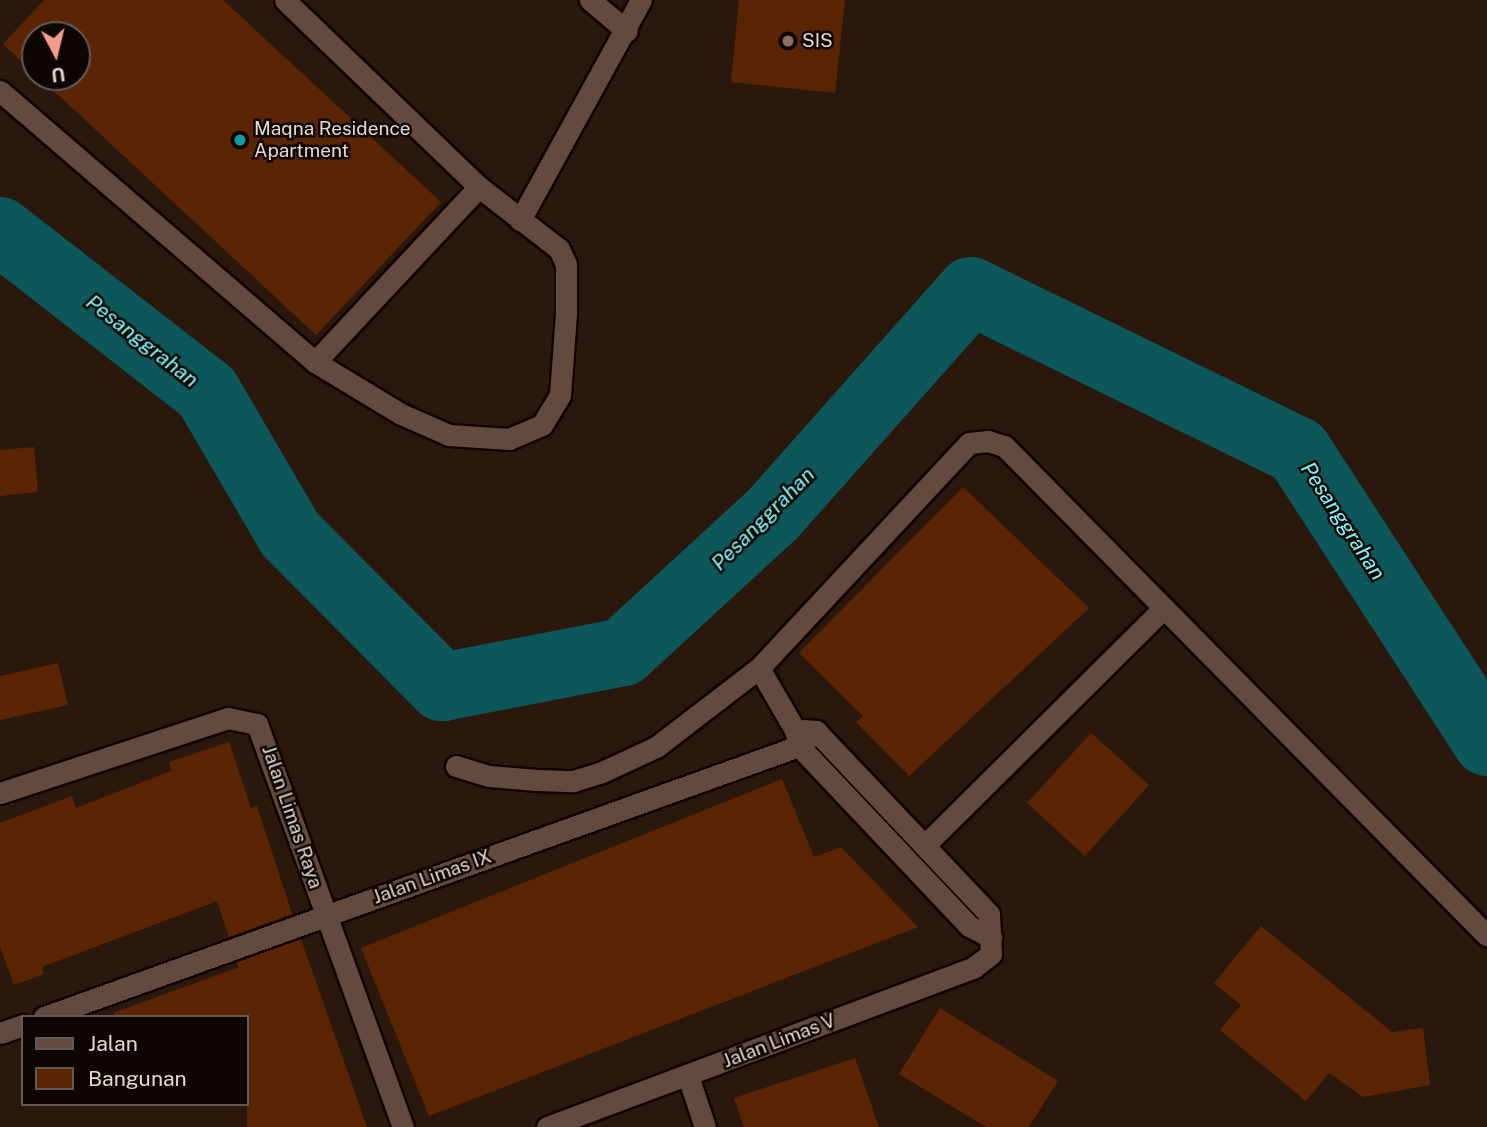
<!DOCTYPE html>
<html>
<head>
<meta charset="utf-8">
<style>
  body { margin:0 }
  #map { position:relative; width:1487px; height:1127px; overflow:hidden; background:#2b180c; font-family:"Public Sans",sans-serif }
  div>[style] { position:absolute }
  .river>* { height:68px; margin:-34px; padding:0 34px; transform-origin:34px; border-radius:34px; background:#0b5759 }
  .building>* { inset:0; background:#5b2503 }
  .roads { filter:drop-shadow(2px 0 #130300) drop-shadow(-2px 0 #130300) drop-shadow(0 2px #130300) drop-shadow(0 -2px #130300) }
  .minor>* { height:21px; margin:-10.5px; padding:0 10.5px; transform-origin:10.5px; border-radius:10.5px; background:#624b3e }
  .dots>* { width:19px; height:19px; translate:-50% -50%; box-sizing:border-box; border:4px solid #0d0603; border-radius:50% }
  span { translate:-50% -50%; white-space:nowrap; text-align:center; line-height:1.15; -webkit-text-stroke:5px #0d0603; paint-order:stroke }
  .poi-label { font-size:19px; color:#e6d8d0 }
  .left { translate:0 -50%; text-align:left }
  .street-label { font-size:19px; color:#e6d8d0 }
  .water-label { font-size:21px; color:#7afafe; font-style:italic }
  .legend { position:absolute; left:21px; top:1015px; width:228px; height:91px; box-sizing:border-box; background:#0d0603; border:2px solid #645a55; margin:0; padding:9px 12px; list-style:none; font-size:21px; color:#e6d8d0 }
  .legend li { display:flex; align-items:center; gap:14px; height:35px }
  .legend b { width:35px; border:2px solid #645a55 }
  .north { position:absolute; left:21px; top:21px; width:70px; height:70px; box-sizing:border-box; background:#0d0603; border:2px solid #645a55; border-radius:50%; rotate:173deg; font-size:19px; font-weight:700; line-height:28px; text-align:center; color:#e6d8d0 }
  .north::after { content:''; display:block; margin:auto; width:24px; height:32px; background:#f49d8b; clip-path:polygon(50% 0,100% 100%,50% 72%,0 100%) }
</style>
</head>
<body>
<div id="map">
  <div class="river">
    <i style="left:0;top:231px;width:262px;rotate:37.9deg"></i>
    <i style="left:207px;top:392px;width:164px;rotate:59.7deg"></i>
    <i style="left:290px;top:534px;width:216px;rotate:45.2deg"></i>
    <i style="left:442px;top:687px;width:184px;rotate:-10.9deg"></i>
    <i style="left:623px;top:652px;width:204px;rotate:-42.6deg"></i>
    <i style="left:773px;top:514px;width:298px;rotate:-48.4deg"></i>
    <i style="left:971px;top:291px;width:364px;rotate:26.1deg"></i>
    <i style="left:1298px;top:451px;width:347px;rotate:57deg"></i>
  </div>
  <div class="building">
    <i style="clip-path:polygon(44px 0,223px 0,441px 202px,316px 335px,39px 77px,77px 77px,77px 35px,35px 35px,35px 74px,3px 44px)"></i>
    <i style="clip-path:polygon(739px 0,845px 0,835px 93px,731px 82px)"></i>
    <i style="clip-path:polygon(34px 447px,38px 492px,0 496px,0 450px)"></i>
    <i style="clip-path:polygon(963px 487px,1089px 608px,909px 776px,856px 722px,863px 716px,799px 653px)"></i>
    <i style="clip-path:polygon(58px 663px,68px 705px,0 720px,0 676px)"></i>
    <i style="clip-path:polygon(1091px 733px,1149px 785px,1085px 856px,1027px 803px)"></i>
    <i style="clip-path:polygon(229px 742px,251px 808px,257px 806px,292px 914px,229px 937px,217px 901px,42px 967px,44px 974px,14px 985px,0 947px,0 823px,72px 796px,76px 808px,171px 771px,169px 762px)"></i>
    <i style="clip-path:polygon(782px 779px,814px 857px,841px 847px,918px 927px,429px 1116px,361px 948px)"></i>
    <i style="clip-path:polygon(1261px 926px,1392px 1032px,1423px 1028px,1430px 1085px,1363px 1097px,1329px 1073px,1306px 1101px,1220px 1030px,1241px 1005px,1214px 983px)"></i>
    <i style="clip-path:polygon(301px 939px,367px 1127px,247px 1127px,247px 1017px,114px 1017px,113px 1013px,239px 967px,237px 962px)"></i>
    <i style="clip-path:polygon(940px 1008px,1058px 1081px,1029px 1127px,986px 1127px,899px 1074px)"></i>
    <i style="clip-path:polygon(855px 1058px,879px 1127px,744px 1127px,734px 1098px)"></i>
  </div>
  <div class="roads">
    <div class="minor">
      <i style="left:590px;top:0;width:48px;rotate:40deg"></i>
      <i style="left:0;top:91px;width:416px;rotate:40.7deg"></i>
      <i style="left:315px;top:362px;width:100px;rotate:31.2deg"></i>
      <i style="left:401px;top:414px;width:52px;rotate:23.6deg"></i>
      <i style="left:449px;top:435px;width:60px;rotate:3.8deg"></i>
      <i style="left:509px;top:439px;width:36px;rotate:-23deg"></i>
      <i style="left:542px;top:425px;width:35px;rotate:-59deg"></i>
      <i style="left:560px;top:395px;width:81px;rotate:-85.8deg"></i>
      <i style="left:566px;top:314px;width:50px;rotate:-90deg"></i>
      <i style="left:566px;top:264px;width:17px;rotate:-115deg"></i>
      <i style="left:559px;top:249px;width:101px;rotate:-142.2deg"></i>
      <i style="left:479px;top:187px;width:269px;rotate:-136.1deg"></i>
      <i style="left:520px;top:220px;width:251px;rotate:-61.2deg"></i>
      <i style="left:315px;top:362px;width:240px;rotate:-46.9deg"></i>
      <i style="left:1164px;top:608px;width:460px;rotate:45.4deg"></i>
      <i style="left:456px;top:766px;width:34px;rotate:17deg"></i>
      <i style="left:489px;top:776px;width:48px;rotate:4.8deg"></i>
      <i style="left:537px;top:780px;width:36px;rotate:2deg"></i>
      <i style="left:573px;top:781px;width:30px;rotate:-17deg"></i>
      <i style="left:602px;top:772px;width:60px;rotate:-24.8deg"></i>
      <i style="left:656px;top:747px;width:130px;rotate:-37.5deg"></i>
      <i style="left:0;top:793px;width:240px;rotate:-18.2deg"></i>
      <i style="left:228px;top:718px;width:30px;rotate:12deg"></i>
      <i style="left:257px;top:724px;width:429px;rotate:70.1deg"></i>
      <i style="left:926px;top:844px;width:335px;rotate:-44.8deg"></i>
      <i style="left:1164px;top:608px;width:228px;rotate:-134.6deg"></i>
      <i style="left:1004px;top:446px;width:17px;rotate:-163deg"></i>
      <i style="left:988px;top:441px;width:19px;rotate:174deg"></i>
      <i style="left:969px;top:443px;width:308px;rotate:133deg"></i>
      <i style="left:759px;top:668px;width:72px;rotate:59.9deg"></i>
      <i style="left:795px;top:730px;width:16px;rotate:76deg"></i>
      <i style="left:799px;top:746px;width:248px;rotate:46.6deg"></i>
      <i style="left:969px;top:926px;width:25px;rotate:27deg"></i>
      <i style="left:44px;top:1017px;width:802px;rotate:-19.75deg"></i>
      <i style="left:799px;top:746px;width:23px;rotate:-41deg"></i>
      <i style="left:0;top:1033px;width:24px;rotate:-19deg"></i>
      <i style="left:688px;top:1076px;width:54px;rotate:71.6deg"></i>
      <i style="left:547px;top:1127px;width:456px;rotate:-20.5deg"></i>
      <i style="left:974px;top:967px;width:21px;rotate:-37deg"></i>
      <i style="left:991px;top:954px;width:40px;rotate:-92.9deg"></i>
      <i style="left:989px;top:914px;width:252px;rotate:-133.4deg"></i>
      <i style="left:816px;top:731px;width:13px;rotate:-176deg"></i>
    </div>
  </div>
  <div class="dots">
    <i style="left:788px;top:41px;background:#8d6e63"></i>
    <i style="left:240px;top:140px;background:#0f9aa8"></i>
  </div>
  <div class="poi-label">
    <span class="left" style="left:802px;top:41px">SIS</span>
    <span class="left" style="left:254px;top:140px">Maqna Residence<br>Apartment</span>
  </div>
  <div class="street-label">
    <span style="left:292px;top:817px;rotate:71deg">Jalan Limas Raya</span>
    <span style="left:432px;top:877px;rotate:-20deg">Jalan Limas IX</span>
    <span style="left:779px;top:1041px;rotate:-21deg">Jalan Limas V</span>
  </div>
  <div class="water-label">
    <span style="left:142px;top:341px;rotate:38deg">Pesanggrahan</span>
    <span style="left:763px;top:519px;rotate:-45deg">Pesanggrahan</span>
    <span style="left:1343px;top:521px;rotate:57deg">Pesanggrahan</span>
  </div>
  <ul class="legend">
  <li><b style="height:9px;background:#624b3e"></b>Jalan</li>
  <li><b style="height:19px;background:#5b2503"></b>Bangunan</li>
  </ul>
  <div class="north">U</div>
</div>
</body>
</html>
